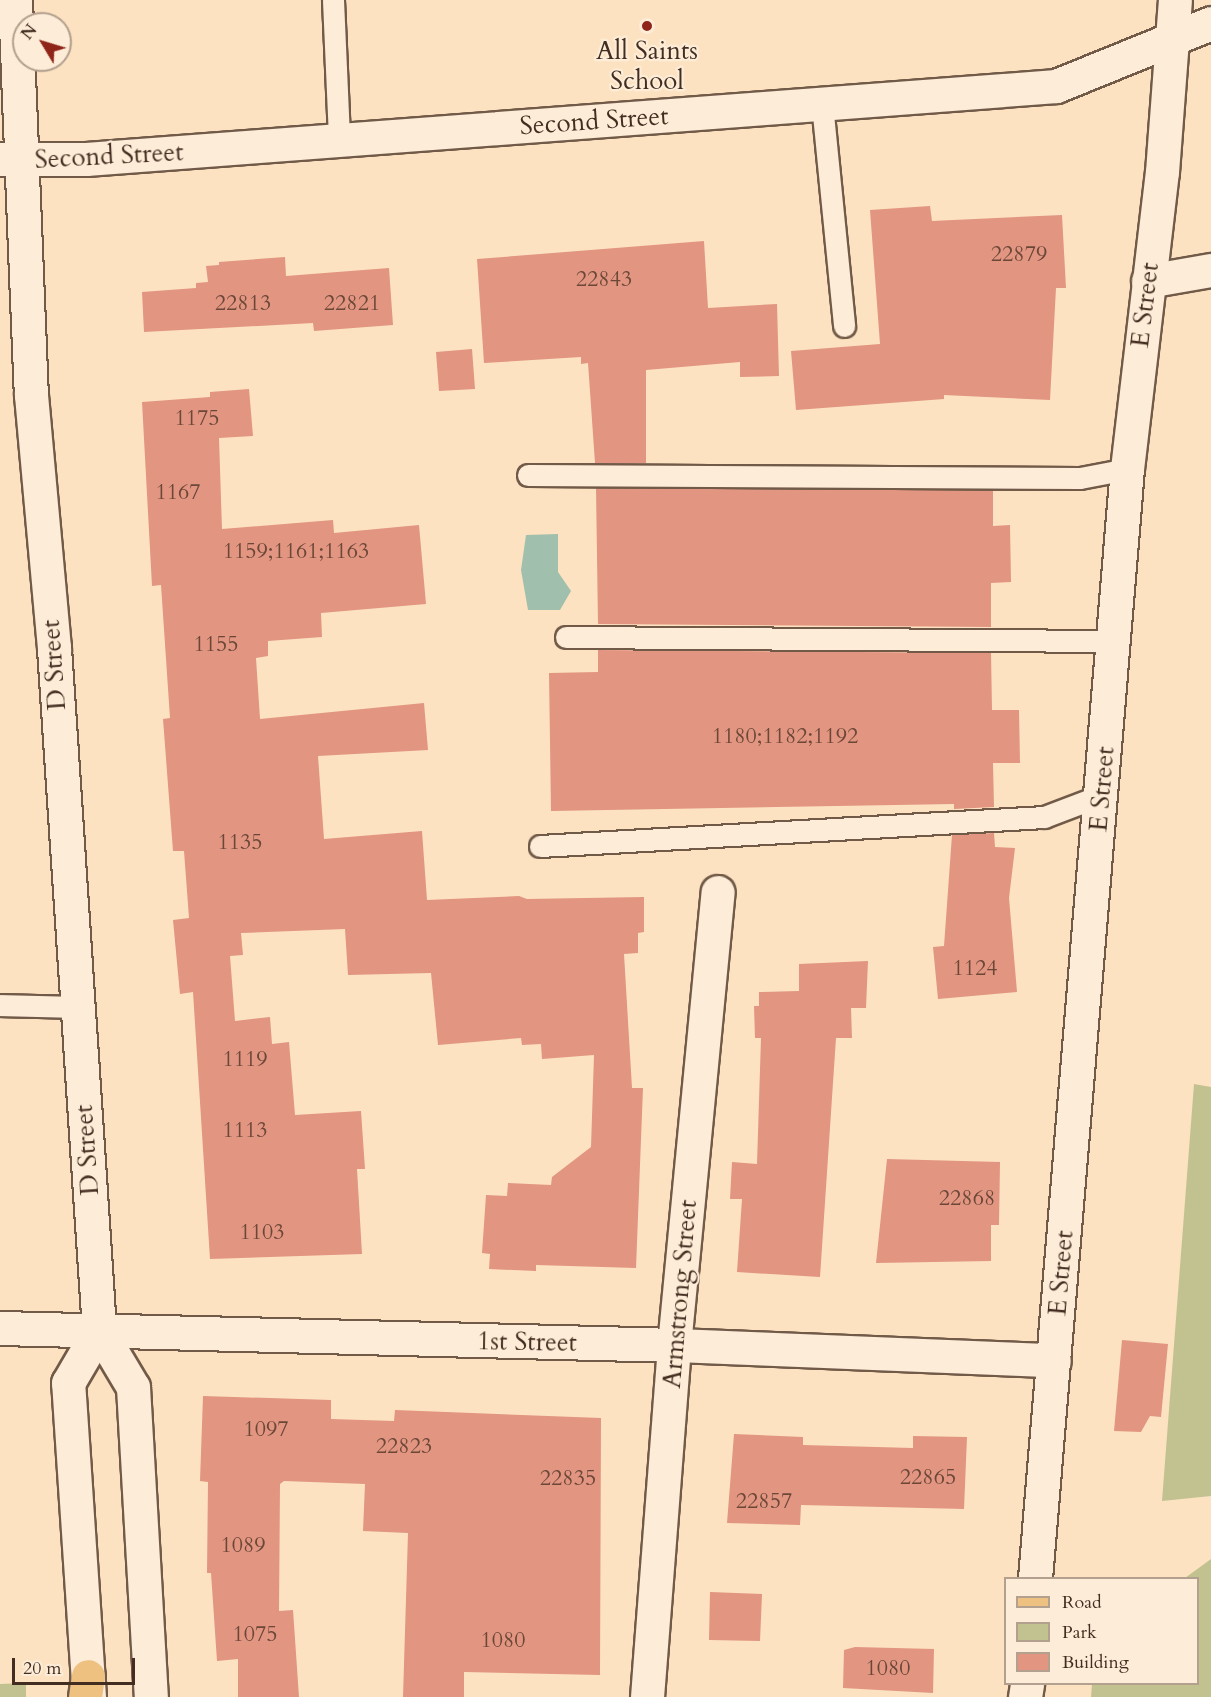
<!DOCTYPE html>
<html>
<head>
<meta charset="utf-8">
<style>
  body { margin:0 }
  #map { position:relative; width:1211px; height:1697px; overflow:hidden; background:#fce2c1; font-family:Cardo,serif }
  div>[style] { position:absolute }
  .green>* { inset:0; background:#c2c291 }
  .water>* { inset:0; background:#a0bfad }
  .building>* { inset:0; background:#e29580 }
  .roads { filter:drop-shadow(2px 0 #715a48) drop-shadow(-2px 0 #715a48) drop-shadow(0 2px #715a48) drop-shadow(0 -2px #715a48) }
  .service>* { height:21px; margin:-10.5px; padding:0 10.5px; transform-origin:10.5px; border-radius:10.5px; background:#fdecd7 }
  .minor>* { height:33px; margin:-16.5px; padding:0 16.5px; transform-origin:16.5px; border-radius:16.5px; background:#fdecd7 }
  .tertiary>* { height:33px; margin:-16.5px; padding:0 16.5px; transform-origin:16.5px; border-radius:16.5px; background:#fdecd7 }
  .secondary>* { height:33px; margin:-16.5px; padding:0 16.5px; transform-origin:16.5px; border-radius:16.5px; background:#fdecd7 }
  .primary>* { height:33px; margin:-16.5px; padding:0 16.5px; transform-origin:16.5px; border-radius:16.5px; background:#eec180 }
  .dots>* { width:16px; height:16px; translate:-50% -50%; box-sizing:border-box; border:3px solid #fdecd7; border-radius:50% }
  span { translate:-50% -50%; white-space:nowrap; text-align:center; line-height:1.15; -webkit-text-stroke:4.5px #fdecd7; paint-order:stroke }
  .number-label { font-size:22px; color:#6b4738 }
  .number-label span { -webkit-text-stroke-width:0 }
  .poi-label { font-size:26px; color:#432d20 }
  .street-label { font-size:26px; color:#432d20 }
  .legend { position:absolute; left:1004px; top:1577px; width:195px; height:108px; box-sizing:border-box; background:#fdecd7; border:2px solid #b3a08e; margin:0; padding:8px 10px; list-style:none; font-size:18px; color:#432d20 }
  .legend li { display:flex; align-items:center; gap:12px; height:30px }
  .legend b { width:30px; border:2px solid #b3a08e }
  .north { position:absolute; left:12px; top:12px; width:60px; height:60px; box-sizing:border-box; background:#fdecd7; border:2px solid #b3a08e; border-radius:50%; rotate:308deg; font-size:16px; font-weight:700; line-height:24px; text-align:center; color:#432d20 }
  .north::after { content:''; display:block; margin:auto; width:21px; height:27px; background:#8f2418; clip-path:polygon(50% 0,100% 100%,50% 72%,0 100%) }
  .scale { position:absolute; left:12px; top:1658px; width:123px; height:27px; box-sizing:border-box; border:3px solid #432d20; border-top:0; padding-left:8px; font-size:18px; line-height:21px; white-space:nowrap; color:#432d20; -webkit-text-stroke:4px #fdecd7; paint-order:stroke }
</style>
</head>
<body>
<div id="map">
  <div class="green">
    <i style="clip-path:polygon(1194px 1084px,1211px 1087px,1211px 1496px,1162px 1501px)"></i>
    <i style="clip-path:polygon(1211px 1559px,1211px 1697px,1091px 1697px,1092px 1684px,1198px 1684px,1198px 1578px,1185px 1578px)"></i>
    <i style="clip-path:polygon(26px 1683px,26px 1697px,0 1697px,0 1684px)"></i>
  </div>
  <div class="water">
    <i style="clip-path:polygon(558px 534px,558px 572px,571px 591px,560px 610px,528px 610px,521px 570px,526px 535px)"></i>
  </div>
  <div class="building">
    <i style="clip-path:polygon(930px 206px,932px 221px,1062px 215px,1066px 288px,1056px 288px,1050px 400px,944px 395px,944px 399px,796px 410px,791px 351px,880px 344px,870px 210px)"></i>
    <i style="clip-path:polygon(704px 241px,708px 308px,777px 304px,779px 376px,740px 377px,740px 362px,646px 370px,646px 463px,595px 463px,588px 363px,581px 364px,581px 357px,484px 363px,477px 259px)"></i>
    <i style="clip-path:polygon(285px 257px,286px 276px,389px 268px,393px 325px,314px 331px,313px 323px,144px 332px,142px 292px,196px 288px,196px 283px,208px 282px,206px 266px,219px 265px,219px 262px)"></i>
    <i style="clip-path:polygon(472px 349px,475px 389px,439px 391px,436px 352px)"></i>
    <i style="clip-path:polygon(249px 389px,253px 436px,219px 438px,222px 529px,333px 520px,334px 533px,419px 525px,426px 604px,321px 613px,322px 637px,268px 641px,268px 656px,256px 658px,260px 719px,424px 703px,428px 750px,318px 756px,324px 839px,422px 831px,427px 900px,519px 896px,527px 899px,644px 897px,644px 932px,638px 933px,638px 953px,624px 954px,632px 1088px,643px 1088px,636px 1268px,536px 1265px,536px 1271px,489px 1269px,490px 1254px,482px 1253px,486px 1195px,507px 1196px,508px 1183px,551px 1185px,552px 1177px,591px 1147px,594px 1055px,542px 1059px,541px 1044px,522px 1045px,521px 1038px,438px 1045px,431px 973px,348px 975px,345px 929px,241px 933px,243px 955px,230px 956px,235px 1021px,270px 1017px,272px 1044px,289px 1042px,295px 1115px,361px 1111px,365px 1169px,357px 1169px,362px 1254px,210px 1259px,193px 992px,180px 994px,173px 920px,189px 918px,184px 851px,173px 851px,163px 719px,170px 718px,161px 585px,152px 586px,142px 402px,210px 397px,210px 392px)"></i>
    <i style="clip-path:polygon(596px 488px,993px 490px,993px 526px,1010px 525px,1011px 582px,991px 583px,991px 627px,598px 624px)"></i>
    <i style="clip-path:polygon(598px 650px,991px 653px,992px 710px,1019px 710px,1020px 763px,993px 763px,994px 807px,954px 809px,954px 804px,551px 811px,549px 673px,598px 672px)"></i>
    <i style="clip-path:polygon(994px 833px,995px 847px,1015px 848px,1009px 898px,1017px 992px,938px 999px,933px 947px,944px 946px,952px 835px)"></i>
    <i style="clip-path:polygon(868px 961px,866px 1008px,851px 1008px,852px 1038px,836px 1038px,820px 1277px,737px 1272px,742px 1199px,730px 1199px,732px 1162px,757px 1164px,761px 1038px,755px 1038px,754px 1006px,759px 1006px,759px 992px,799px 991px,799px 964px)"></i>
    <i style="clip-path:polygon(887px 1159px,1000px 1162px,999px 1225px,991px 1225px,991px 1261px,876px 1263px)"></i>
    <i style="clip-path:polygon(1122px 1340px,1168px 1344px,1161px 1417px,1150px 1416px,1141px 1432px,1114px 1431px)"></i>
    <i style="clip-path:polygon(203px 1396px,331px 1400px,331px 1419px,394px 1421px,395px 1410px,601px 1418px,600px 1675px,464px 1672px,464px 1697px,403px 1697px,408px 1533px,363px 1531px,365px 1484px,284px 1481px,280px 1484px,279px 1611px,293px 1610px,299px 1697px,238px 1697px,238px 1659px,217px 1661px,211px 1573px,207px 1573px,208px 1482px,200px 1481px)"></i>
    <i style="clip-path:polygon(734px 1434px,803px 1437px,803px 1445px,913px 1448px,913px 1436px,967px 1437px,964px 1509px,801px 1505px,800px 1525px,727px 1523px)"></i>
    <i style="clip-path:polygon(710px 1592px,762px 1594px,760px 1641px,709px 1640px)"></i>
    <i style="clip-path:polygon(855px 1647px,934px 1649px,933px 1693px,843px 1688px,844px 1650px)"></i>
  </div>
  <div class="roads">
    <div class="service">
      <i style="left:333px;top:0;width:140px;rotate:87.5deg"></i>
      <i style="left:822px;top:104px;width:223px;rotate:84.3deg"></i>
      <i style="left:528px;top:475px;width:552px;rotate:0.31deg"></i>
      <i style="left:1080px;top:478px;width:48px;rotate:-10.8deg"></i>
      <i style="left:566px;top:637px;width:549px;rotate:0.42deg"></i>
      <i style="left:540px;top:846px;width:505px;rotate:-3.29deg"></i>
      <i style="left:1044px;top:817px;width:62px;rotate:-20.8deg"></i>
      <i style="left:0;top:1005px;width:77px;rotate:1.5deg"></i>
    </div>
    <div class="minor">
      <i style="left:1148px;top:281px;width:64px;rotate:-9.9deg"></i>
      <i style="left:0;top:1328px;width:674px;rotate:1.44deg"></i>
      <i style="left:674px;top:1345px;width:380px;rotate:2.3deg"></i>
      <i style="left:647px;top:1697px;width:353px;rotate:-85.6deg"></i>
      <i style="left:674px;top:1345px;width:455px;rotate:-84.5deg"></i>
    </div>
    <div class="tertiary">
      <i style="left:0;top:159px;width:86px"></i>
      <i style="left:86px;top:159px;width:973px;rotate:-4.3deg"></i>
      <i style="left:1056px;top:86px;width:167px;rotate:-22.1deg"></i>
      <i style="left:1035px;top:1578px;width:1113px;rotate:-85.26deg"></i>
      <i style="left:1127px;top:469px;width:299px;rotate:-83.3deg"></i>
      <i style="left:1162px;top:172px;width:172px;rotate:-85.7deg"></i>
      <i style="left:1025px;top:1697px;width:13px;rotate:-81deg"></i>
    </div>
    <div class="secondary">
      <i style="left:15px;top:0;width:395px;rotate:87.7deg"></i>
      <i style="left:31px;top:395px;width:254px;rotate:84.8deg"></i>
      <i style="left:54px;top:648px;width:683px;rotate:86.22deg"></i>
      <i style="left:99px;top:1330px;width:66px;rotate:59.2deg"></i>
      <i style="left:133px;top:1387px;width:311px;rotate:86.7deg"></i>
      <i style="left:89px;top:1697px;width:315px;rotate:-93.8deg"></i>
      <i style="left:68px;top:1383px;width:61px;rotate:-59.7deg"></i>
    </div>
    <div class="primary">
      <i style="left:85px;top:1697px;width:21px;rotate:-82deg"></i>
    </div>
  </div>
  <div class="dots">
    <i style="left:647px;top:26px;background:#8f2418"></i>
  </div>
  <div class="number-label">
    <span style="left:1019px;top:255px">22879</span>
    <span style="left:604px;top:280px">22843</span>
    <span style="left:243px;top:304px">22813</span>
    <span style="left:352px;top:304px">22821</span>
    <span style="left:197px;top:419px">1175</span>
    <span style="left:178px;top:493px">1167</span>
    <span style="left:296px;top:552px">1159;1161;1163</span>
    <span style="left:216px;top:645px">1155</span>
    <span style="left:785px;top:737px">1180;1182;1192</span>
    <span style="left:240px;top:843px">1135</span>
    <span style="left:975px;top:969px">1124</span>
    <span style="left:245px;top:1060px">1119</span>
    <span style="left:245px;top:1131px">1113</span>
    <span style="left:967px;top:1199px">22868</span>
    <span style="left:262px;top:1233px">1103</span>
    <span style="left:266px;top:1430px">1097</span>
    <span style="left:404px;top:1447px">22823</span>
    <span style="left:928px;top:1478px">22865</span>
    <span style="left:568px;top:1479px">22835</span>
    <span style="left:764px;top:1502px">22857</span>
    <span style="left:243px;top:1546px">1089</span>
    <span style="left:255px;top:1635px">1075</span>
    <span style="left:503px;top:1641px">1080</span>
    <span style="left:888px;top:1669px">1080</span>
  </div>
  <div class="poi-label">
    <span style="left:647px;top:66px">All Saints<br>School</span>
  </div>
  <div class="street-label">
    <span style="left:594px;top:121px;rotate:-4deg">Second Street</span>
    <span style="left:109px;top:156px;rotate:-3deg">Second Street</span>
    <span style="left:1145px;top:305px;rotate:-83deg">E Street</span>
    <span style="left:54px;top:665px;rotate:-94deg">D Street</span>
    <span style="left:1102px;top:789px;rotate:-85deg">E Street</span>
    <span style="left:87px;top:1150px;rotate:-94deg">D Street</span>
    <span style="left:1061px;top:1273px;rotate:-85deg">E Street</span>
    <span style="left:680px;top:1294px;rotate:-85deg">Armstrong Street</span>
    <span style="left:527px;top:1342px;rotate:1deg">1st Street</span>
  </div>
  <ul class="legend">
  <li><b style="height:8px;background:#eec180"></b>Road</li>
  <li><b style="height:16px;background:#c2c291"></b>Park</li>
  <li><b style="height:16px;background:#e29580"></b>Building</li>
  </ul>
  <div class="north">N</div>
  <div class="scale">20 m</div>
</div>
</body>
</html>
